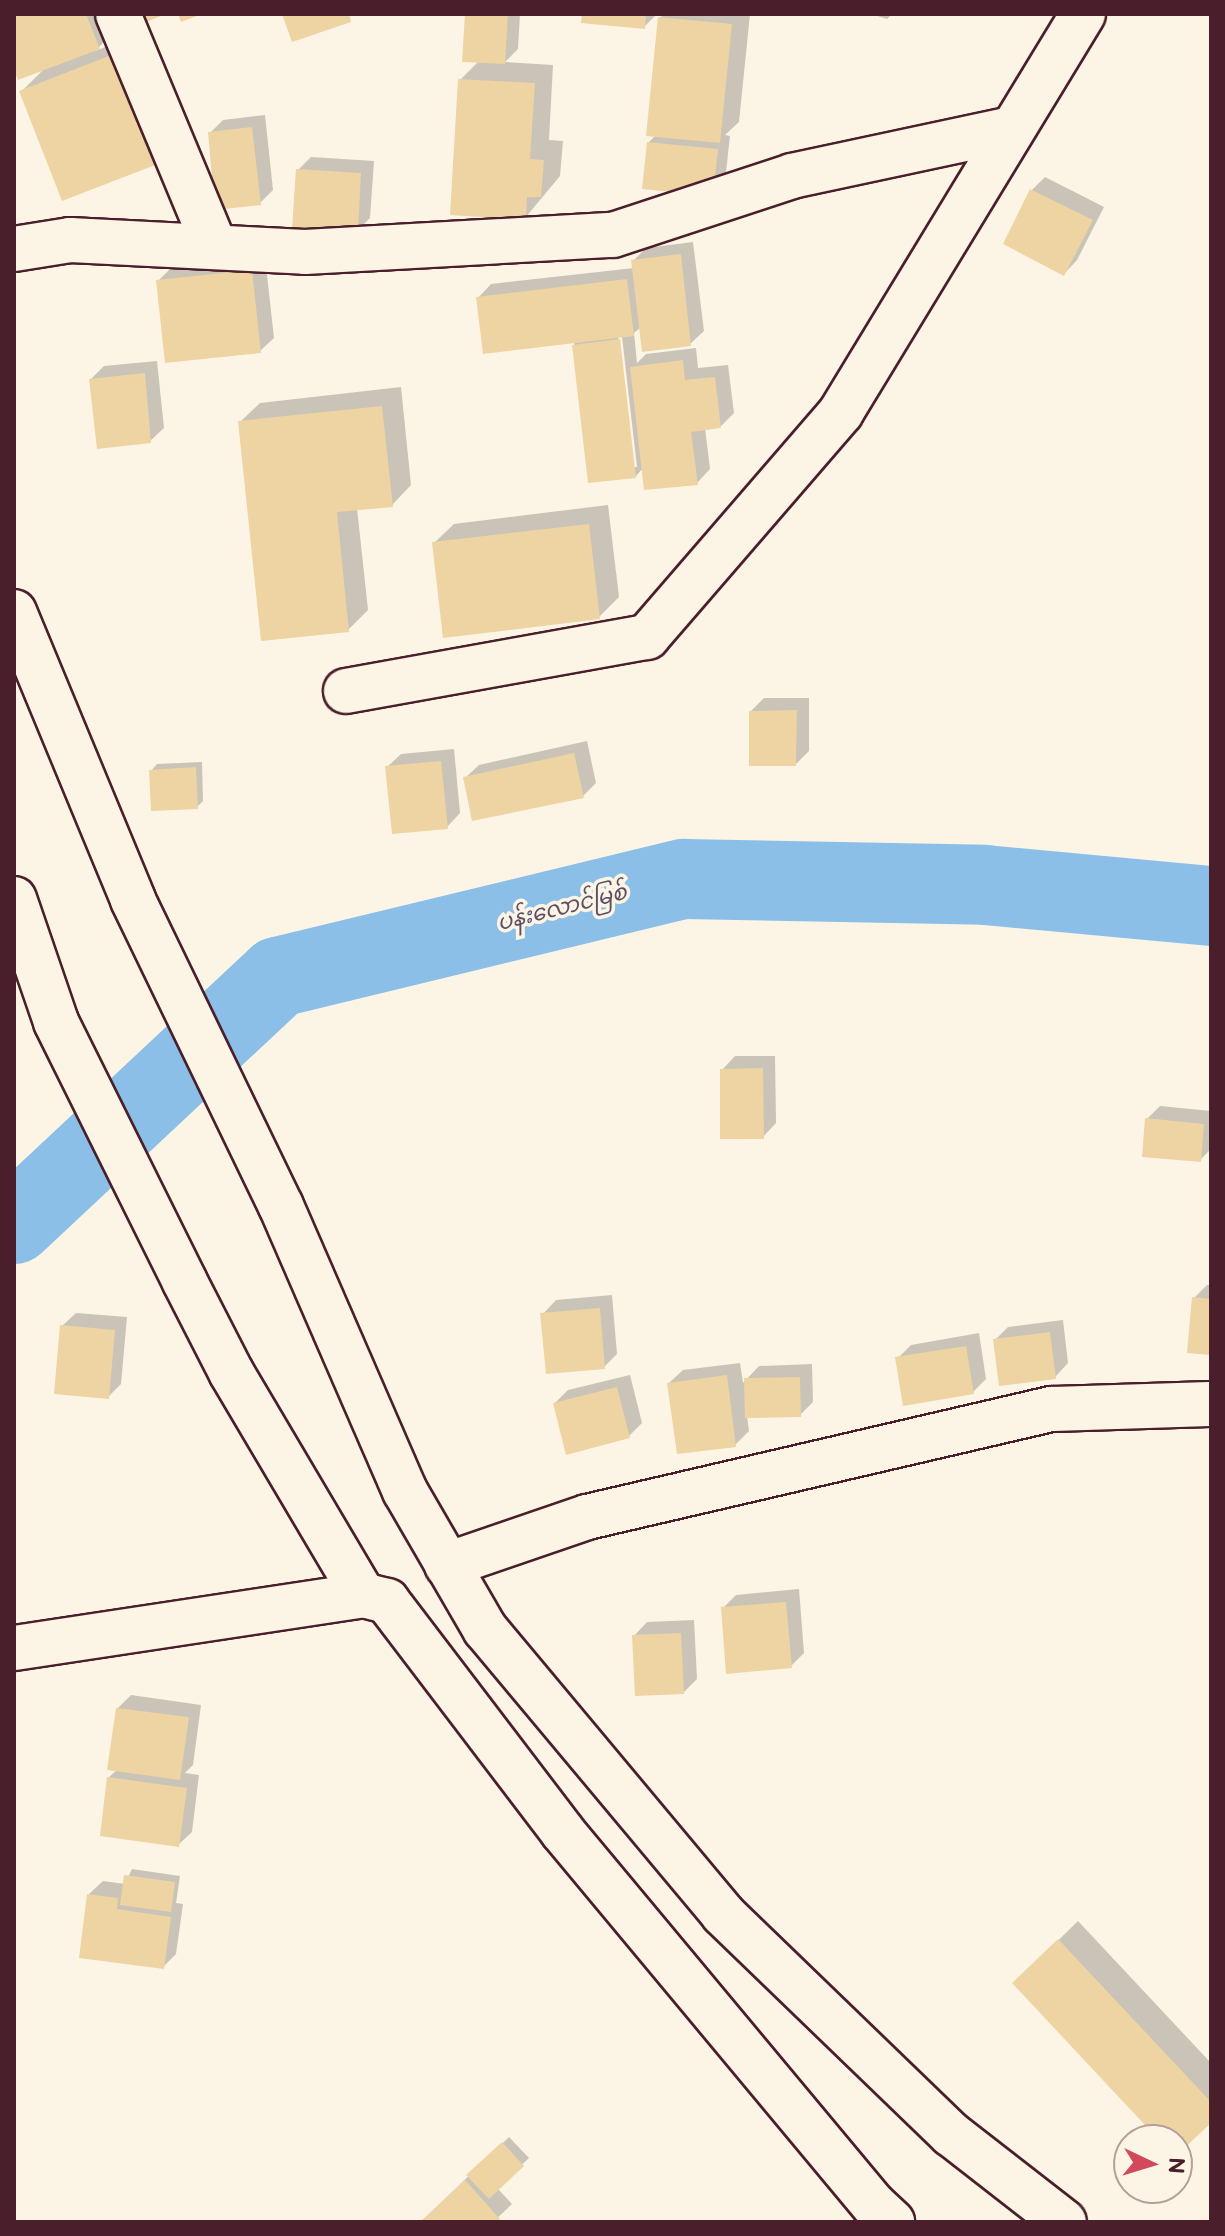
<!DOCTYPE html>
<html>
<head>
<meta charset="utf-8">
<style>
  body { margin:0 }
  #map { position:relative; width:1225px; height:2236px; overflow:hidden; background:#fcf5e5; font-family:"Balsamiq Sans","Noto Sans Myanmar",sans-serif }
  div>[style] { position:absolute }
  .shadow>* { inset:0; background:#0003 }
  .river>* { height:80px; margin:-40px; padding:0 40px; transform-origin:40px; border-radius:40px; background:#8bbfe8 }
  .building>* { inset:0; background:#eed3a3 }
  .roads { filter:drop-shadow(2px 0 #4a1f2b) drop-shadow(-2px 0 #4a1f2b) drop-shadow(0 2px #4a1f2b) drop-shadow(0 -2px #4a1f2b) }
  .minor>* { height:44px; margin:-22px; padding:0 22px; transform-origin:22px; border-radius:22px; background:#fcf5e5 }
  .highway>* { height:44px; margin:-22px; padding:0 22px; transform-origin:22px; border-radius:22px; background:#fcf5e5 }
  span { translate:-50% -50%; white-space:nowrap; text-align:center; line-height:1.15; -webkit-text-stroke:7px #fcf5e5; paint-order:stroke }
  .water-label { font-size:22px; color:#5e4f64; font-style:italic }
  .frame { position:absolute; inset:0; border:16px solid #4a1f2b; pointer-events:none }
  .north { position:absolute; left:1113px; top:2124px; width:80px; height:80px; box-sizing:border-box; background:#fcf5e5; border:2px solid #b59f9b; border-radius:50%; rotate:94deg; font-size:22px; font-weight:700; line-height:32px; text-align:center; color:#4a1f2b }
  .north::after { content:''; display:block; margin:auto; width:28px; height:36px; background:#d1495b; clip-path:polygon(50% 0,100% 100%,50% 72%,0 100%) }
</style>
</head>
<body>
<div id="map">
  <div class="shadow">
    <i style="clip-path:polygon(14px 14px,104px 14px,112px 34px,95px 51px,134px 36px,187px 138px,22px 91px,45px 68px,14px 64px)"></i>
    <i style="clip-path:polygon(467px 14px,520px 14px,518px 49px,505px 62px,553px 65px,549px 140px,563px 141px,560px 176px,525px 218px,460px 80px,479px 61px)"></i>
    <i style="clip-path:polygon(584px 14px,657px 14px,644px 27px)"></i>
    <i style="clip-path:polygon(664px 14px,750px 14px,739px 122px,725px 135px,730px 136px,725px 181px,644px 188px,649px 142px,656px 135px,660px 18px)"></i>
    <i style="clip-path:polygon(871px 14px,892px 14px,887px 19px)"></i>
    <i style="clip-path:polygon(265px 115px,273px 190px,260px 203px,210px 133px,223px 120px)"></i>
    <i style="clip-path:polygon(311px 157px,374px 161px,370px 218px,357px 231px,298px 170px)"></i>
    <i style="clip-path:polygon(1045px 177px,1104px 207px,1077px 260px,1064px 274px,1032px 190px)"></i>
    <i style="clip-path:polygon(evenodd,693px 242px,704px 331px,690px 344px,641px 327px,634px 333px,637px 363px,646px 354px,696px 348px,698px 368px,728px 365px,734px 413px,721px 426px,705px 428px,710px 469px,697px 483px,644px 467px,636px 476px,590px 481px,574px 341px,478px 298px,491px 284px,634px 268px,633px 261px,646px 248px,693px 242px,617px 328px,621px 328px,637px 467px,633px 467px,617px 328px)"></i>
    <i style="clip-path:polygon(265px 257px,274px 338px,260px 351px,158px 281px,172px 267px)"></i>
    <i style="clip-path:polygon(157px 361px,164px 428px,150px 441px,91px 379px,104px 366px)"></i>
    <i style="clip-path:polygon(401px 387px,411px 485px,392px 505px,357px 508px,368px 610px,348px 630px,240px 422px,260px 403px)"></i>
    <i style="clip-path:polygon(608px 505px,619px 597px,599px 617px,434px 543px,454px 524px)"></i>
    <i style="clip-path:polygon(764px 698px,809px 698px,809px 751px,796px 764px,751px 711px)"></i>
    <i style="clip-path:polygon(587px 741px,596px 783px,583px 796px,465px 778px,479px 765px)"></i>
    <i style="clip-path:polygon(454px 749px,460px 813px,447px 827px,387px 767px,401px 754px)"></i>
    <i style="clip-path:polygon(202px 762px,203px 801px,197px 807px,151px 771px,157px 764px)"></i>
    <i style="clip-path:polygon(735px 1056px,775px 1056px,776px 1123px,763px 1137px,722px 1070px)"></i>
    <i style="clip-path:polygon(1160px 1106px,1211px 1111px,1211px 1149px,1200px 1160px,1147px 1119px)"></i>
    <i style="clip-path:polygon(1207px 1285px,1211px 1285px,1211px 1353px,1194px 1298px)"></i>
    <i style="clip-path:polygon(612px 1295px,617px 1354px,604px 1367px,543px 1314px,556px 1300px)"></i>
    <i style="clip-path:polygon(76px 1313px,127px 1317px,121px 1384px,108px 1397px,62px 1326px)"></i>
    <i style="clip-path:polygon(1063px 1320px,1068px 1363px,1055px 1377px,995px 1340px,1008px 1327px)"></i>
    <i style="clip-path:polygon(979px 1333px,986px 1379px,973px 1392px,898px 1358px,911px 1345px)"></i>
    <i style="clip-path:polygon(740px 1363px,743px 1383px,759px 1366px,812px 1364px,813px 1402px,800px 1415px,747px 1416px,749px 1431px,735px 1445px,669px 1383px,683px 1370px)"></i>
    <i style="clip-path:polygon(630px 1375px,642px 1423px,628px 1437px,555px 1403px,568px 1390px)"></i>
    <i style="clip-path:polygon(799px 1589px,804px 1653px,791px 1666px,723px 1608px,736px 1595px)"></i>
    <i style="clip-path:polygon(694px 1620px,697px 1679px,684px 1692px,634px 1636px,647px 1622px)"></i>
    <i style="clip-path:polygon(131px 1695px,201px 1705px,193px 1765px,185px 1773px,199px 1775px,192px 1832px,178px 1845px,109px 1777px,118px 1769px,118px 1708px)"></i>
    <i style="clip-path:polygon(132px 1869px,180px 1876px,176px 1903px,183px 1904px,176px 1954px,163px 1967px,89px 1894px,103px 1881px,125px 1884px)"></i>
    <i style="clip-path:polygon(1078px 1921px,1211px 2063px,1211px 2120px,1177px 2152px,1177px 2140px,1162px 2140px,1034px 1964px)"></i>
    <i style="clip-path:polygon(509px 2137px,529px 2158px,497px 2188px,512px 2204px,493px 2222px,421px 2222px)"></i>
  </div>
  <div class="river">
    <i style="left:14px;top:1224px;width:362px;rotate:-43.1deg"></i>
    <i style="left:278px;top:977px;width:418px;rotate:-13.6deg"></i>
    <i style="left:684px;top:879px;width:301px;rotate:1.1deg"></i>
    <i style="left:985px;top:885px;width:227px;rotate:5.3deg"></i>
  </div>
  <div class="building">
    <i style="clip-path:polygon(14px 14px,86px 14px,100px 49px,18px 80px,14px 70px)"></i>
    <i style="clip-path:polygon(138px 14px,166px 14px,141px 24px)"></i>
    <i style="clip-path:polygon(178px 14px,202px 14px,181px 22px)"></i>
    <i style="clip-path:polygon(282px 14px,349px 14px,351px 22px,292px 42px)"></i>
    <i style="clip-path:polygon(465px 14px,508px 14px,505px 64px,462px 62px)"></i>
    <i style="clip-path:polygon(582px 14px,646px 14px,645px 29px,581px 23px)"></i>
    <i style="clip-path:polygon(658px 17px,732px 24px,720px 143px,646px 136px)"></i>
    <i style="clip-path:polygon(114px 54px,168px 160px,62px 201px,19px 91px)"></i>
    <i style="clip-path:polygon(458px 79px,535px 83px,530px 159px,544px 160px,541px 197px,527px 197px,526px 220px,450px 215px)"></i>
    <i style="clip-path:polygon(252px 127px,261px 205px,215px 210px,208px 132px)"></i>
    <i style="clip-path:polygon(647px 142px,718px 149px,713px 196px,642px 189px)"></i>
    <i style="clip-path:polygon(296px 169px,361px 173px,358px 233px,292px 229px)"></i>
    <i style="clip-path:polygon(1030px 189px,1093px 220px,1064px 276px,1003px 244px)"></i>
    <i style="clip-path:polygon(681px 254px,691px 346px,642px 352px,631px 260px)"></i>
    <i style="clip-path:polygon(252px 270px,261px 353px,165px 363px,156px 280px)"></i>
    <i style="clip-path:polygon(627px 279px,634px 336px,483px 354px,476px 297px)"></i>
    <i style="clip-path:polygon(620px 339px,636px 478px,588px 483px,572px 345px)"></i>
    <i style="clip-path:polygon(683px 360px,685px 380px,715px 377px,721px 428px,691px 432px,698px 485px,644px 490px,630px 367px)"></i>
    <i style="clip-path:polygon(145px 373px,151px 443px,97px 449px,89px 379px)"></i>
    <i style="clip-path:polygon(382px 406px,393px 507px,337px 512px,349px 632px,261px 641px,238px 421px)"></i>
    <i style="clip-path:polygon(589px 524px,600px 619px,443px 638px,432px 542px)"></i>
    <i style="clip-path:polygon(797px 710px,796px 766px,749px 766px,749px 711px)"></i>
    <i style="clip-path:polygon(574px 753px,584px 798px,472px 821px,463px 777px)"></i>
    <i style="clip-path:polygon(441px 761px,448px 829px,392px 834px,385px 766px)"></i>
    <i style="clip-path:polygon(196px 767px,198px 809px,151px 811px,149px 770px)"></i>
    <i style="clip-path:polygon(763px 1068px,764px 1139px,720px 1139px,720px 1069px)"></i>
    <i style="clip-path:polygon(1145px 1118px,1204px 1124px,1201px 1162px,1142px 1157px)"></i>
    <i style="clip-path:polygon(1192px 1297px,1211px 1299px,1211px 1355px,1187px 1353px)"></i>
    <i style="clip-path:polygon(600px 1308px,605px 1369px,546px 1374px,540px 1313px)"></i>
    <i style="clip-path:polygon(60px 1325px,115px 1330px,109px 1399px,54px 1394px)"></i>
    <i style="clip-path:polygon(1050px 1332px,1056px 1379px,999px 1386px,993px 1339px)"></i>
    <i style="clip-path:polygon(966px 1346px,974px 1394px,903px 1406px,895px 1357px)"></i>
    <i style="clip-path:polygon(727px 1375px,736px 1447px,677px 1454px,667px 1383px)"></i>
    <i style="clip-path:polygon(800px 1377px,801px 1417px,745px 1418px,744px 1378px)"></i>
    <i style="clip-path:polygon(617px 1387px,630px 1438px,566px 1455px,553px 1403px)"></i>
    <i style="clip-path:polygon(786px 1602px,792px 1668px,726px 1674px,721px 1607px)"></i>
    <i style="clip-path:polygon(681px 1633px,684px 1694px,635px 1696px,632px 1635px)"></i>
    <i style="clip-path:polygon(116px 1708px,189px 1717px,180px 1780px,107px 1770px)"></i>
    <i style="clip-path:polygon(107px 1777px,187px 1788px,179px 1847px,100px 1836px)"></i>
    <i style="clip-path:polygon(124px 1875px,175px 1882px,171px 1912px,120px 1905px)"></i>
    <i style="clip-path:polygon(87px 1894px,118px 1898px,117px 1909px,171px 1917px,164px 1969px,79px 1958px)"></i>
    <i style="clip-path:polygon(1058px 1939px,1211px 2102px,1211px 2123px,1177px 2155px,1177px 2140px,1159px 2140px,1012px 1983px)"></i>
    <i style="clip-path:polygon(502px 2142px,524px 2166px,489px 2199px,466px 2175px)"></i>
    <i style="clip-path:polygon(465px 2180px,500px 2219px,496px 2222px,420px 2222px)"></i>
  </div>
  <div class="roads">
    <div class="minor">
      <i style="left:118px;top:14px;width:252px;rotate:67.4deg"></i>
      <i style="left:14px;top:249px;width:57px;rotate:-9.1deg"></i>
      <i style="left:70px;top:240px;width:235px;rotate:2.9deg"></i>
      <i style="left:305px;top:252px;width:308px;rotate:-3.2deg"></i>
      <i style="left:613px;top:235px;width:188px;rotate:-18.2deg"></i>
      <i style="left:792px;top:176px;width:224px;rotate:-12.1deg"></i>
      <i style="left:346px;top:691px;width:306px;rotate:-10.2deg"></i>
      <i style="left:647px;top:637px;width:297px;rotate:-49.2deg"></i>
      <i style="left:841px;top:412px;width:466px;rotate:-58.7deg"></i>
      <i style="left:447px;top:1565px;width:148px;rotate:-18.9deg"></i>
      <i style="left:587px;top:1517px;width:477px;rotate:-13.1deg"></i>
      <i style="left:1052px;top:1409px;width:159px;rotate:-1.8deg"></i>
      <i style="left:14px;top:1648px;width:353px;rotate:-8.6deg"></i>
    </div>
    <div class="highway">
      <i style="left:14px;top:612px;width:312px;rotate:67.5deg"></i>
      <i style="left:133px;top:900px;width:340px;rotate:64.2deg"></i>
      <i style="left:281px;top:1206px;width:311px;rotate:66.5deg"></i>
      <i style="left:405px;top:1491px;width:160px;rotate:59.9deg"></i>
      <i style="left:485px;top:1629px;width:371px;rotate:50.1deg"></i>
      <i style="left:723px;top:1914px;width:317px;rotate:44deg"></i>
      <i style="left:951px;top:2134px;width:143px;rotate:37.9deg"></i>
      <i style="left:14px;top:899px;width:130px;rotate:71.1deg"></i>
      <i style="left:56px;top:1022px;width:290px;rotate:63.6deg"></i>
      <i style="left:185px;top:1282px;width:101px;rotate:62.9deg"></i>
      <i style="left:231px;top:1372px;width:259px;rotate:59.4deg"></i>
      <i style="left:363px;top:1595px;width:25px;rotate:14deg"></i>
      <i style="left:387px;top:1601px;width:289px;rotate:52.7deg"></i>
      <i style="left:562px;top:1831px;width:487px;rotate:50.2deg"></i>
      <i style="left:874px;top:2205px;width:25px;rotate:43deg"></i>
    </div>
  </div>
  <div class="water-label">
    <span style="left:562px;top:908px;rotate:-14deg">ပန်းလောင်မြစ်</span>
  </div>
  <div class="frame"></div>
  <div class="north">N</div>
</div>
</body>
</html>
